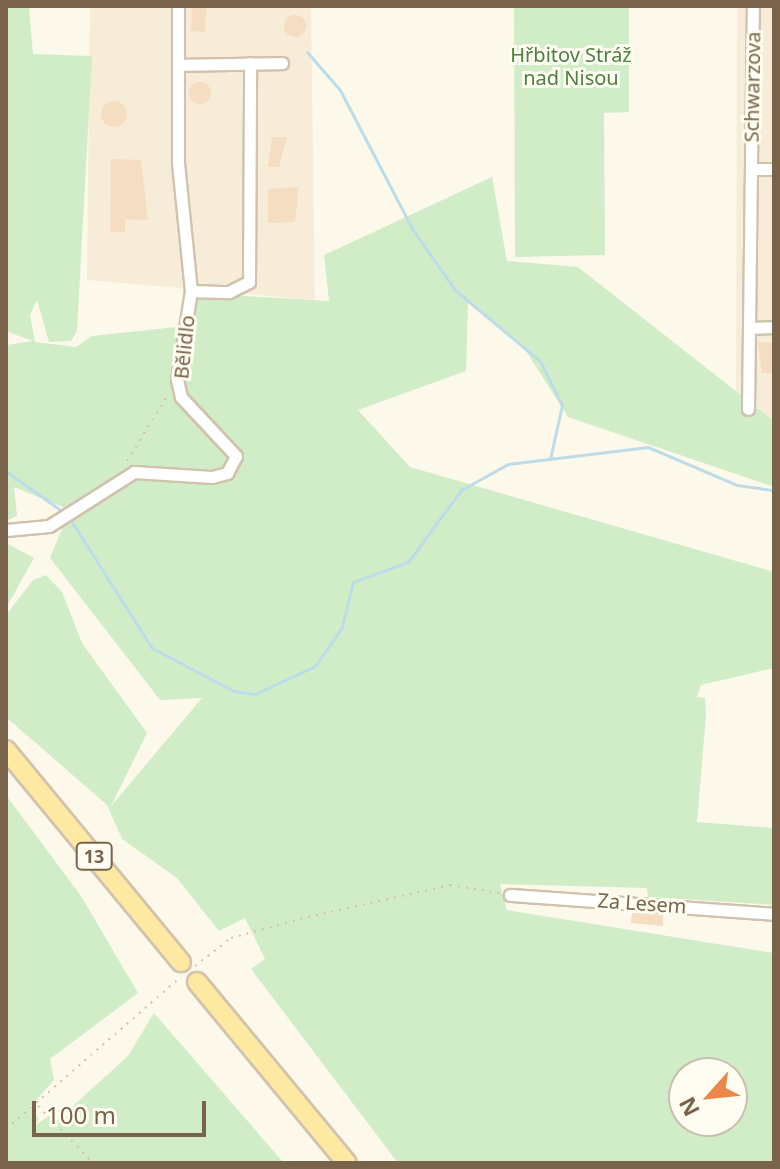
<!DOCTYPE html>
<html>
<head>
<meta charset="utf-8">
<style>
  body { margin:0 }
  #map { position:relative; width:780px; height:1169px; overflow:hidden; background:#fdf9ea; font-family:"Noto Sans",sans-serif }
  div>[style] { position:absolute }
  .residential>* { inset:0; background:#f6ecd8 }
  .green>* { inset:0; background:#d0edc7 }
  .stream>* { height:3px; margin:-1.5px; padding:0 1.5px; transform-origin:1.5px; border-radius:1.5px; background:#bddce9 }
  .building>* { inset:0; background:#f4ddc0 }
  .round { border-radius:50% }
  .path>* { height:2px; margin-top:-1px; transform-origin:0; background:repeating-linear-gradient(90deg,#dac0a2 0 2px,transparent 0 8px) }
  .roads { filter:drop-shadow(2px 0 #d1c2ae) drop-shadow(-2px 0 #d1c2ae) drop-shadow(0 2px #d1c2ae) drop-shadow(0 -2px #d1c2ae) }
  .street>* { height:11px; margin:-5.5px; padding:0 5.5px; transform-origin:5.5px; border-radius:5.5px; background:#fff }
  .primary>* { height:18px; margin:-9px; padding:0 9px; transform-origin:9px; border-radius:9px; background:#fde9a1 }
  span { translate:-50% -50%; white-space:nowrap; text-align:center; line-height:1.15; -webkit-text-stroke:6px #fffcf1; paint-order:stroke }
  .shield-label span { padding:2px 6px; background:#fffcf1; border:2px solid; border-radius:6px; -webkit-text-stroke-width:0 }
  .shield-label { font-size:18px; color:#7a634b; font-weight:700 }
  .park-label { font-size:20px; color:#4b8142 }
  .street-label { font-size:20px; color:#7a634b }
  .frame { position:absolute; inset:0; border:8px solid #7a634b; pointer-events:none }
  .north { position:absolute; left:668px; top:1057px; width:80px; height:80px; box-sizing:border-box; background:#fffcf1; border:2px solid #cabfaf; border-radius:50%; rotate:243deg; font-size:22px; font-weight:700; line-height:32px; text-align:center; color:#7a634b }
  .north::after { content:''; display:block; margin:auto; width:28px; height:36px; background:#eb874b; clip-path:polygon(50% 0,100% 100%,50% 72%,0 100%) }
  .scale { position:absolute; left:32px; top:1101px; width:174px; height:36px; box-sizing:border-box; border:4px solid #7a634b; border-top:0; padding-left:10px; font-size:24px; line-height:28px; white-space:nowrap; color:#7a634b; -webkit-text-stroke:6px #fffcf1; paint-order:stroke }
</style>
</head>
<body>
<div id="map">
  <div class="residential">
    <i style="clip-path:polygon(90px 6px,311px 6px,315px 300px,87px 280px)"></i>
    <i style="clip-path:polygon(737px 6px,774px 6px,774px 421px,736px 391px)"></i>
  </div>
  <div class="green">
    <i style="clip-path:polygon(evenodd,6px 6px,29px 6px,33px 54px,92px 56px,77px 331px,71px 341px,49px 342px,37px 300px,30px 315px,35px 342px,76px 347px,92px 336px,176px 327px,194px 293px,329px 301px,324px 255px,492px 177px,507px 261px,578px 267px,774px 421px,774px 487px,568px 417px,524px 348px,468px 303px,466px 371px,358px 410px,410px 467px,774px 572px,774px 668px,701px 685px,697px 697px,705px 698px,706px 715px,697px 822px,774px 828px,774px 905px,648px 897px,647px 888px,500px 884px,507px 910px,774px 953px,774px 1163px,398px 1163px,251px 969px,265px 959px,245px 918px,219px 931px,177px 878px,122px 839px,107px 805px,6px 717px,6px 615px,33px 580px,46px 575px,62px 592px,82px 643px,147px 733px,111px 806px,202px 698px,160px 700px,50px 558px,70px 510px,14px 487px,17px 516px,6px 521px,6px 345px,33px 341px,8px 332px,6px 309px,6px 6px,684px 1073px,732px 1073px,732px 1121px,684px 1121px,684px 1073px)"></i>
    <i style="clip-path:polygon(514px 8px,629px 8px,629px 112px,604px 113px,605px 255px,515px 257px)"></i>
    <i style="clip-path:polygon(6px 543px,34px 558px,6px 608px)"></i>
    <i style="clip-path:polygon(6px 795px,81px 896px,138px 993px,50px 1059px,54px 1080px,30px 1107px,39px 1119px,34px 1126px,53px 1113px,76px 1118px,69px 1111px,74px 1105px,128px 1056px,154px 1013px,284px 1163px,6px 1163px)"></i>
  </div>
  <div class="stream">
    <i style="left:307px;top:52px;width:50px;rotate:49deg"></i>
    <i style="left:340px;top:90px;width:158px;rotate:62.5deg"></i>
    <i style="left:413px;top:230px;width:73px;rotate:55deg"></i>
    <i style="left:455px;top:290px;width:111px;rotate:39.9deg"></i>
    <i style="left:540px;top:361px;width:49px;rotate:63.4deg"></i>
    <i style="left:562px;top:405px;width:55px;rotate:102.5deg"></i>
    <i style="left:6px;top:471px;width:70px;rotate:35.7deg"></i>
    <i style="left:70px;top:519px;width:153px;rotate:57.6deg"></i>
    <i style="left:152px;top:648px;width:93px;rotate:27.7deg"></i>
    <i style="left:234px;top:691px;width:21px;rotate:8deg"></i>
    <i style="left:255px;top:694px;width:66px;rotate:-25deg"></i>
    <i style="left:315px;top:666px;width:47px;rotate:-55.3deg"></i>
    <i style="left:342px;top:627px;width:46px;rotate:-76.3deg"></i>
    <i style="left:353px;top:582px;width:59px;rotate:-20deg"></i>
    <i style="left:408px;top:562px;width:89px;rotate:-53.6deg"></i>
    <i style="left:461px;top:490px;width:54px;rotate:-29deg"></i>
    <i style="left:508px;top:464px;width:141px;rotate:-6.9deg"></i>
    <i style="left:648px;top:447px;width:97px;rotate:23.1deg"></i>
    <i style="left:737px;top:485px;width:37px;rotate:8deg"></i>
  </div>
  <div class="building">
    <i style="clip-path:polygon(192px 6px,206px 6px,205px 32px,191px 31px)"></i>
    <i class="round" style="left:284px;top:15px;width:22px;height:22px"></i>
    <i class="round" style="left:189px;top:82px;width:22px;height:22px"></i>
    <i class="round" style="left:101px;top:101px;width:26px;height:26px"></i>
    <i style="clip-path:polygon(272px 137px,287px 137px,279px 167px,268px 167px)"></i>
    <i style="clip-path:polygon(111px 159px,141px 160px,148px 220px,125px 219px,125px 232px,110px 232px)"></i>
    <i style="clip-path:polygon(299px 187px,295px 222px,268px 223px,268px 189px)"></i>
    <i style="clip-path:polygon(758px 342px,774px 343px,774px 373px,762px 373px)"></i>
    <i style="clip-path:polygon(632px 912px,663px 915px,663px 926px,631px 923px)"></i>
  </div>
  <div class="path">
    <i style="left:127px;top:461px;width:78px;rotate:-58.2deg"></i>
    <i style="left:195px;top:966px;width:46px;rotate:-37.9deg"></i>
    <i style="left:231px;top:938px;width:80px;rotate:-15.3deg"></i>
    <i style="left:308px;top:917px;width:146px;rotate:-12.7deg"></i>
    <i style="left:450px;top:885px;width:50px;rotate:9.3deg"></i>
    <i style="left:38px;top:1106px;width:79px;rotate:46deg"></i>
    <i style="left:6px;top:1129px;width:230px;rotate:-41deg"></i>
  </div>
  <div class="roads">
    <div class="street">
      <i style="left:179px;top:65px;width:103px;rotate:-1.1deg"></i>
      <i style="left:751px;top:169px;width:23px"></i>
      <i style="left:191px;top:291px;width:38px;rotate:2deg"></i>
      <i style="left:229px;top:292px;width:22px;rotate:-27deg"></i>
      <i style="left:249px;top:282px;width:219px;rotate:-89.7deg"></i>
      <i style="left:749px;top:328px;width:25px;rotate:-2deg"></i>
      <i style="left:748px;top:409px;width:403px;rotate:-89.3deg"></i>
      <i style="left:6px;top:530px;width:43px;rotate:-5.3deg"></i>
      <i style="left:49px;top:526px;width:101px;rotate:-32.4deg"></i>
      <i style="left:134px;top:472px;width:78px;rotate:3.7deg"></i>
      <i style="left:212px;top:477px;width:16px;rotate:-15deg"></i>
      <i style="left:227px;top:473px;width:19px;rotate:-62deg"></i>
      <i style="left:236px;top:456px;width:81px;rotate:-133deg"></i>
      <i style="left:181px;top:397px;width:18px;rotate:-103deg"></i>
      <i style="left:177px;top:379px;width:89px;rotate:-81deg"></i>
      <i style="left:191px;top:291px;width:130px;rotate:-95.8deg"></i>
      <i style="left:178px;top:162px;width:156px;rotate:-90deg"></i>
      <i style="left:510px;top:895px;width:265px;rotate:4.1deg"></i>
    </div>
    <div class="primary">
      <i style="left:6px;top:750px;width:275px;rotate:50.5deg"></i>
      <i style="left:197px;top:982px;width:235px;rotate:50.4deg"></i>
    </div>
  </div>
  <div class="shield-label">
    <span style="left:94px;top:856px">13</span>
  </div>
  <div class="park-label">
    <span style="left:571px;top:66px">Hřbitov Stráž<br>nad Nisou</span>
  </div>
  <div class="street-label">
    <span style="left:752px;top:87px;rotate:-89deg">Schwarzova</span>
    <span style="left:184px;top:347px;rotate:-84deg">Bělidlo</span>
    <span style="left:642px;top:903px;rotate:4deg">Za Lesem</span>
  </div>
  <div class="frame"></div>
  <div class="north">N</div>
  <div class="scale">100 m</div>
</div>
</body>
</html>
